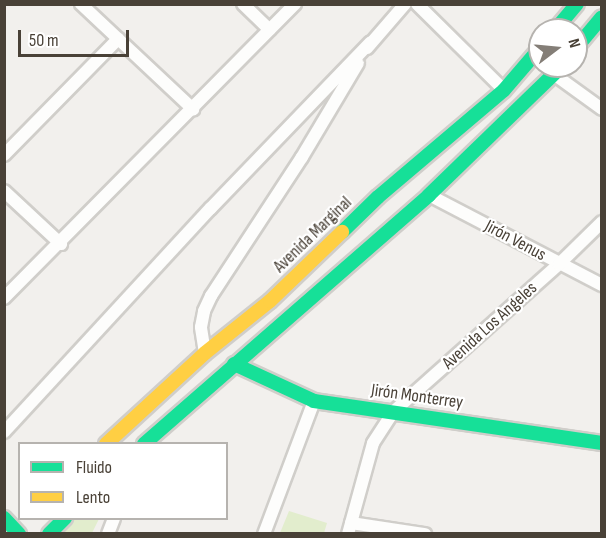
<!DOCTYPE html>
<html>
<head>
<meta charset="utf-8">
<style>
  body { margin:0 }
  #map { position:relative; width:606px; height:538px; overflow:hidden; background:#f2f0ed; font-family:"Sofia Sans Condensed",sans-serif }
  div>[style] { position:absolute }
  .green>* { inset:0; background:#e2edcd }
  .roads { filter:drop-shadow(2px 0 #d0ceca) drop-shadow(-2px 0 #d0ceca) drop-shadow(0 2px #d0ceca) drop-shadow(0 -2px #d0ceca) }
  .street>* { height:12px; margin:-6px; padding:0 6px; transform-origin:6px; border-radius:6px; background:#fdfdfc }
  .fast>* { height:14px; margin:-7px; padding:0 7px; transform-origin:7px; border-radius:7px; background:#16e098 }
  .slow>* { height:14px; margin:-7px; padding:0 7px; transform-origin:7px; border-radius:7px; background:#ffcf43 }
  span { translate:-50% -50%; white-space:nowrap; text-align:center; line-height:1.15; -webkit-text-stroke:4.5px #fff; paint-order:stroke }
  .street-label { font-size:18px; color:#494137 }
  .frame { position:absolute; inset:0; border:6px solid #494137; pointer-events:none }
  .legend { position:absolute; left:18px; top:442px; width:210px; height:78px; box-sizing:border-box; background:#fff; border:2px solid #b6b3af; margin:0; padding:8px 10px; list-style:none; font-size:18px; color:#494137 }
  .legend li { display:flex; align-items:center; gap:12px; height:30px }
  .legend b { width:30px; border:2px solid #b6b3af }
  .north { position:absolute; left:528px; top:18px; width:60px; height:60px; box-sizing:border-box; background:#fff; border:2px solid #b6b3af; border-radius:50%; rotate:74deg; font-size:16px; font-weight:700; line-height:24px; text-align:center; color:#494137 }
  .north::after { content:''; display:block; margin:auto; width:21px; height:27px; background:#847e77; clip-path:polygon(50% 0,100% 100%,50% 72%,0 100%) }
  .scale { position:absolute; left:18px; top:30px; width:111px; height:27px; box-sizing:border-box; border:3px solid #494137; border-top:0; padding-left:8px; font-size:18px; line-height:21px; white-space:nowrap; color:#494137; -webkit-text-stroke:4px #fff; paint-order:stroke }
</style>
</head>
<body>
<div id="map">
  <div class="green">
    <i style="clip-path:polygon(289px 511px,327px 523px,324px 533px,280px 533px)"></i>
    <i style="clip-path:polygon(64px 519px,99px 519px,92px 533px,47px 534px)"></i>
  </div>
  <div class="roads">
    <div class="street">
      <i style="left:81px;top:4px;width:154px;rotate:43.2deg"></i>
      <i style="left:243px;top:4px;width:37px;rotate:44deg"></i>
      <i style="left:417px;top:4px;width:122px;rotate:44.7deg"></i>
      <i style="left:367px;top:48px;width:58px;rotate:-49.2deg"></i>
      <i style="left:555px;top:75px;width:58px;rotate:35.9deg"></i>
      <i style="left:4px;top:155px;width:163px;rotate:-45.5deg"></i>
      <i style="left:4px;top:191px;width:78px;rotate:42.9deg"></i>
      <i style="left:429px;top:195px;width:195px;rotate:27.5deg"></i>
      <i style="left:4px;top:298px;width:414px;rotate:-45.3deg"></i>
      <i style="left:205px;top:353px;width:26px;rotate:-99deg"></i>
      <i style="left:201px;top:327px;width:16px;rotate:-79deg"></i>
      <i style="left:204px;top:311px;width:17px;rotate:-65deg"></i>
      <i style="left:211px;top:296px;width:166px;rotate:-56.8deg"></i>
      <i style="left:302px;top:157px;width:109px;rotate:-59.2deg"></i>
      <i style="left:4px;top:432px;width:304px;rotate:-47.3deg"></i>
      <i style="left:210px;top:209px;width:231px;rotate:-46.1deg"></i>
      <i style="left:351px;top:523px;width:75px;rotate:8.5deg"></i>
      <i style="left:108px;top:534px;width:17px;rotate:-69deg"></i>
      <i style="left:264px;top:534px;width:142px;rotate:-69.4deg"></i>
      <i style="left:348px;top:534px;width:94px;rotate:-74.6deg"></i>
      <i style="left:373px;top:443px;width:37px;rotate:-57deg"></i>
      <i style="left:393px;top:412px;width:222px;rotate:-41.7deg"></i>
      <i style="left:559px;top:264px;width:60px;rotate:-44.3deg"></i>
    </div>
    <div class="fast">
      <i style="left:555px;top:30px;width:34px;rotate:-50deg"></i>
      <i style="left:576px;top:48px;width:40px;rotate:-50deg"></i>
      <i style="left:342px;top:232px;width:50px;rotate:-44.2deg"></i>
      <i style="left:378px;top:197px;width:165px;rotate:-40.3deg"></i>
      <i style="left:504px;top:90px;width:55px;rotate:-49.4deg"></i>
      <i style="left:234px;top:364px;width:88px;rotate:24.8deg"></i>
      <i style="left:314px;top:401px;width:291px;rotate:8.3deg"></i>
      <i style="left:144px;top:444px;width:378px;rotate:-41.1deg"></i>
      <i style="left:429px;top:195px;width:185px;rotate:-44.1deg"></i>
      <i style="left:4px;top:518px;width:22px;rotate:47deg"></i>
      <i style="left:49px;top:534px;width:23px;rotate:-45deg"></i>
    </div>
    <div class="slow">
      <i style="left:106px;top:444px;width:134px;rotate:-42.6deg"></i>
      <i style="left:205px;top:353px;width:83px;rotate:-38.7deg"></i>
      <i style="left:270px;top:301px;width:100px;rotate:-43.8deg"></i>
    </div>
  </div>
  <div class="street-label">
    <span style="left:313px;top:235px;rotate:-44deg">Avenida Marginal</span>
    <span style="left:515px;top:241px;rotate:28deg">Jirón Venus</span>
    <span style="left:490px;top:326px;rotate:-42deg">Avenida Los Angeles</span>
    <span style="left:417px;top:397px;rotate:8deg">Jirón Monterrey</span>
  </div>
  <div class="frame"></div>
  <ul class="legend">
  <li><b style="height:8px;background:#16e098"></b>Fluido</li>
  <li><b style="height:8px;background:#ffcf43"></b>Lento</li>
  </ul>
  <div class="north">N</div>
  <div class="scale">50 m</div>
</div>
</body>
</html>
